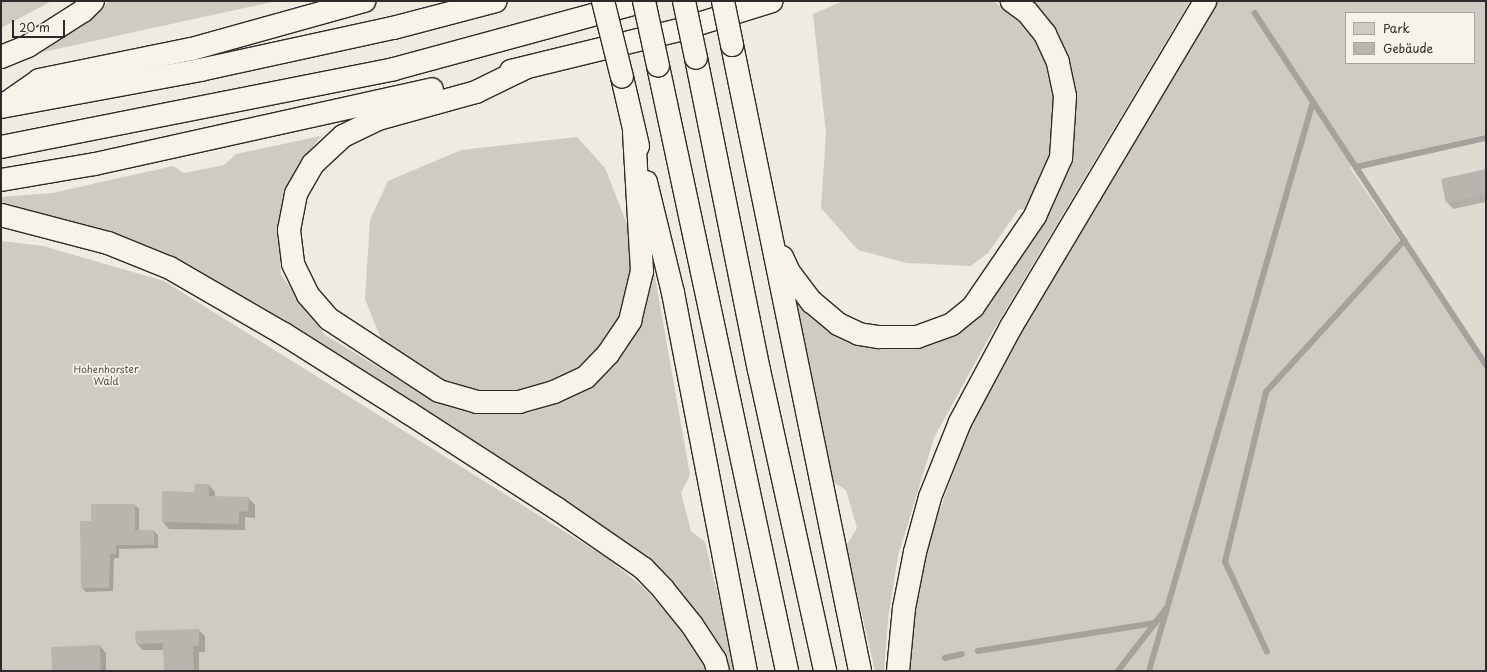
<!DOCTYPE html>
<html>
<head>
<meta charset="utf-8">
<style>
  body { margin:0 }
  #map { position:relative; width:1487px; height:672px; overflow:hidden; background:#efebe0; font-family:"Playpen Sans",sans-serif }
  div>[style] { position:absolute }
  .built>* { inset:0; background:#dedbd1 }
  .green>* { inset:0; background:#cfcbc2 }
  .shadow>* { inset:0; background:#0003 }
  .stream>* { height:5.5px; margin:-2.75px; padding:0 2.75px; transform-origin:2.75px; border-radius:2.75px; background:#a4a29a }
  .building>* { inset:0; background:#b8b5ae }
  .roads { filter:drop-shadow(1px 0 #2b2b2b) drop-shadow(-1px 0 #2b2b2b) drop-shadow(0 1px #2b2b2b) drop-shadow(0 -1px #2b2b2b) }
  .highway>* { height:22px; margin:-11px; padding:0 11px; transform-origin:11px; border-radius:11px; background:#f7f3e8 }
  .bridges { filter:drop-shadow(1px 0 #2b2b2b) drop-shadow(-1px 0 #2b2b2b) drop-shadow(0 1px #2b2b2b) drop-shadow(0 -1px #2b2b2b) }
  .highway-bridge>* { height:22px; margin:-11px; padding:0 11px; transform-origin:11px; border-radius:11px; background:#f7f3e8 }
  span { translate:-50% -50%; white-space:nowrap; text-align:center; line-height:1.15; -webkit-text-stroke:3.5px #f7f3e8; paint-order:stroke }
  .park-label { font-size:10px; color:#545351 }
  .frame { position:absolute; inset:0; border:2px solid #2b2b2b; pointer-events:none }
  .legend { position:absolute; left:1345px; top:12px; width:130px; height:52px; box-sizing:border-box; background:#f7f3e8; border:1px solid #a5a39c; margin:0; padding:5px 7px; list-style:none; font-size:12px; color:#2b2b2b }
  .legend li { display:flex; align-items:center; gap:8px; height:20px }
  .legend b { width:20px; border:1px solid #a5a39c }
  .scale { position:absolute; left:12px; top:20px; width:53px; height:18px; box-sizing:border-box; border:2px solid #2b2b2b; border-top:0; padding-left:5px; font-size:12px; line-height:14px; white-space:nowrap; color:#2b2b2b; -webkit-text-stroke:3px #f7f3e8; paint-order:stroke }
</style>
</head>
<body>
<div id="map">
  <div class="built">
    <i style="clip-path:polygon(1486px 134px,1486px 365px,1349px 166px)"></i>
  </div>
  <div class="green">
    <i style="clip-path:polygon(1px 1px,52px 1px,1px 28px)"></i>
    <i style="clip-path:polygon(109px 1px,277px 1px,43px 52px,98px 13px)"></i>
    <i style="clip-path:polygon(843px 1px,993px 1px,1023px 22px,1035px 38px,1053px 75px,1057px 110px,1054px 144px,1043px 178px,1027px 210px,1019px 209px,988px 253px,971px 266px,907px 263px,858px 250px,821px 208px,826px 133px,813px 14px)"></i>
    <i style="clip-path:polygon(1025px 1px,1190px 1px,986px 343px,934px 438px,898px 556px,888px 619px,884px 671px,875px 671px,846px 546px,857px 528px,846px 490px,831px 481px,794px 296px,811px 316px,827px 329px,877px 347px,906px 349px,933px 341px,981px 311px,1012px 272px,1058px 193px,1075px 129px,1075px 96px)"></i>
    <i style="clip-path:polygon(evenodd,1214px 1px,1486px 1px,1486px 134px,1349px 167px,1486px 365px,1486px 671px,910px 671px,919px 566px,971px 425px,1003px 361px,1095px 210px,1093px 207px,1214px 1px,1346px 13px,1474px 13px,1474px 63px,1346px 63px,1346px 13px)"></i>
    <i style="clip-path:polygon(321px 136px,294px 172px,283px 196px,279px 236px,281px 275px,325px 335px,433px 400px,474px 413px,531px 412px,566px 399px,597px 379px,651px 254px,690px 475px,681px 493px,691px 531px,705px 542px,736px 671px,729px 671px,679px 592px,288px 326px,179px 260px,107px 232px,1px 202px,1px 197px,52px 193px,173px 166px,184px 173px,224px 165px,236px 154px)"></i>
    <i style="clip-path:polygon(577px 137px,605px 168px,629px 229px,630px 268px,626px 301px,610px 335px,586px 363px,562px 379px,512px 393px,486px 392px,451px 385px,383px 344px,365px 299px,370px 220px,388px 181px,461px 150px)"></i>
    <i style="clip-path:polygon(1px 241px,43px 246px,164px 281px,607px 558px,642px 586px,678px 625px,707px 671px,1px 671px)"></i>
  </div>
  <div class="shadow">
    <i style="clip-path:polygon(1486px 170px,1486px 202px,1453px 209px,1447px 202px)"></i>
    <i style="clip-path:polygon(209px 485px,215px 492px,215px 498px,248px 498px,255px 505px,255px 518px,245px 517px,245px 530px,169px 529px,163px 522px,163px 492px,195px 493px)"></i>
    <i style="clip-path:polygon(135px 505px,139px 509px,139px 531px,154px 531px,158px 535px,158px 548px,119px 549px,119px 558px,114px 558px,113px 591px,86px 592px,82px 588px,92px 522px)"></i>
    <i style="clip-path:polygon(198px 630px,205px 636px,205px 652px,199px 652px,199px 671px,165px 671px,164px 650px,143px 650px,137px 644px)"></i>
    <i style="clip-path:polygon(100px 646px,106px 653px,106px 671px,53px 671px)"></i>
  </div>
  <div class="stream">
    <i style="left:1255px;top:13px;width:421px;rotate:56.7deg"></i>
    <i style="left:1356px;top:167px;width:133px;rotate:-12.6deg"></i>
    <i style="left:978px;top:651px;width:179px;rotate:-9deg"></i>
    <i style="left:1267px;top:652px;width:99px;rotate:-115deg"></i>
    <i style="left:1225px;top:562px;width:175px;rotate:-76.4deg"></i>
    <i style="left:1266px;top:392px;width:205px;rotate:-47.6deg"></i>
    <i style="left:945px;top:658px;width:17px;rotate:-13deg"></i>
    <i style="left:1118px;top:671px;width:78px;rotate:-52.3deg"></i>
    <i style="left:1149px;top:671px;width:592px;rotate:-73.92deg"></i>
  </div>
  <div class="building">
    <i style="clip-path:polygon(1486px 169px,1486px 194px,1446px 203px,1441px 179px)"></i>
    <i style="clip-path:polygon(195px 484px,209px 484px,209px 496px,249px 497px,248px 512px,239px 511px,239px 524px,162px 522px,162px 491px,194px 492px)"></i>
    <i style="clip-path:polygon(91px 504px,135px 504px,135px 530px,154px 530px,154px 545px,116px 545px,116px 554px,110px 554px,109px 588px,81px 588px,80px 521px,91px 521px)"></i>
    <i style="clip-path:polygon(199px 629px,199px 646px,193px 646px,194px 671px,164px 671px,163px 643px,136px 644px,135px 631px)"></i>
    <i style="clip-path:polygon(100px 645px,101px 671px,52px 671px,51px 647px)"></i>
  </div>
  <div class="roads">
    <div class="highway">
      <i style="left:732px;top:45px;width:639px;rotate:78.44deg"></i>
      <i style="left:1px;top:57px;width:29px;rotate:-22deg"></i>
      <i style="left:28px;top:46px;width:65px;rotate:-32.5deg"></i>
      <i style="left:83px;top:11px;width:14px;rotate:-45deg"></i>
      <i style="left:696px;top:58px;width:318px;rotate:78.6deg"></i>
      <i style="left:759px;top:370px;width:308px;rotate:77.6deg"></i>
      <i style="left:658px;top:66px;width:619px;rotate:77.96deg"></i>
      <i style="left:525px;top:68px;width:55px;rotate:153.9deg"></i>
      <i style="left:476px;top:92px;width:102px;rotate:164.6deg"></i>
      <i style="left:378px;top:119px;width:39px;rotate:154deg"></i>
      <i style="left:343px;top:136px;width:41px;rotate:137deg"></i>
      <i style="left:313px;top:164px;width:34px;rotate:120deg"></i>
      <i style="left:296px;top:194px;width:37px;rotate:101deg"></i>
      <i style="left:289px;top:230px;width:34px;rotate:83deg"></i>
      <i style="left:293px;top:264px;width:34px;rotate:64deg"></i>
      <i style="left:308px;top:295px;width:32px;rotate:49deg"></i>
      <i style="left:329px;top:319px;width:131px;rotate:33.2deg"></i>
      <i style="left:439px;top:391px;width:40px;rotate:16deg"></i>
      <i style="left:477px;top:402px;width:42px"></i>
      <i style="left:519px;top:402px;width:36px;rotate:-16deg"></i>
      <i style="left:554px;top:392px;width:35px;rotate:-25deg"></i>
      <i style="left:586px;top:377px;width:32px;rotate:-46deg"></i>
      <i style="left:608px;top:354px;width:40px;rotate:-56deg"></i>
      <i style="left:630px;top:321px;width:51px;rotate:-76.5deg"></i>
      <i style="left:642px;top:271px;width:138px;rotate:-93.3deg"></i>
      <i style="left:511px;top:71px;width:173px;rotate:-13.7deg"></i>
      <i style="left:679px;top:30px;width:97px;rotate:-17.3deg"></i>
      <i style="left:622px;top:77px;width:71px;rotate:76.9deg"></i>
      <i style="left:8px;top:102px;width:38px;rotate:-35deg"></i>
      <i style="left:39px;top:80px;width:156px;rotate:-11.5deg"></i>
      <i style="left:192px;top:49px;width:179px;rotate:-15.6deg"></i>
      <i style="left:1px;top:107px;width:202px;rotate:-10.5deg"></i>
      <i style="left:200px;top:70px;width:198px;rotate:-12.3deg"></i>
      <i style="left:393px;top:28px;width:106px;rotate:-14.7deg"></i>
      <i style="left:1px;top:147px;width:401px;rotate:-11.2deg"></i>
      <i style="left:394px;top:69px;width:260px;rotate:-15.2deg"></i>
      <i style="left:1px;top:180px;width:95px;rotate:-9.7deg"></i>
      <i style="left:95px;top:164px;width:345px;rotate:-12.5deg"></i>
      <i style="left:646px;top:182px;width:114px;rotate:76.3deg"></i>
      <i style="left:673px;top:293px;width:385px;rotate:79.1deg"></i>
      <i style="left:1px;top:215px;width:111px;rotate:14.7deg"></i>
      <i style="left:108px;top:243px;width:67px;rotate:22deg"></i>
      <i style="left:170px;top:268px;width:132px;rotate:30.1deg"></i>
      <i style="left:284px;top:334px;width:148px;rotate:32.3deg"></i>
      <i style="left:409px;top:413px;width:175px;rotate:32.9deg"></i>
      <i style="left:556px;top:508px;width:106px;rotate:34.6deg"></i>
      <i style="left:643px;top:568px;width:29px;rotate:46deg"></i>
      <i style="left:663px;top:589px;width:46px;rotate:51.1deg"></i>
      <i style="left:692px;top:625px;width:42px;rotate:56.7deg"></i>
      <i style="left:715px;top:660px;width:11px;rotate:75deg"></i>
      <i style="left:782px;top:257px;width:17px;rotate:65deg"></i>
      <i style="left:789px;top:272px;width:38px;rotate:53deg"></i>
      <i style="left:812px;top:302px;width:34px;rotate:40deg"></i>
      <i style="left:838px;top:324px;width:23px;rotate:25deg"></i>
      <i style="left:859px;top:334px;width:20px;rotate:9deg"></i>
      <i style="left:879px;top:337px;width:38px"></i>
      <i style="left:917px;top:337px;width:37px;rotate:-20deg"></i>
      <i style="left:952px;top:324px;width:27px;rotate:-39deg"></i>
      <i style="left:973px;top:307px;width:110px;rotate:-55.7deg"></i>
      <i style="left:1035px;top:216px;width:64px;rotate:-65.9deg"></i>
      <i style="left:1061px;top:158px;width:62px;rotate:-86.3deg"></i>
      <i style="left:1065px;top:96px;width:35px;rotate:-102deg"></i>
      <i style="left:1058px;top:62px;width:31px;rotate:-115deg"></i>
      <i style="left:1045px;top:34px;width:28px;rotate:-129deg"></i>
      <i style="left:1027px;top:12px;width:19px;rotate:-144deg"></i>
      <i style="left:898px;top:671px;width:63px;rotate:-84.6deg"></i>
      <i style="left:904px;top:608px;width:57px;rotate:-78.9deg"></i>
      <i style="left:915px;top:552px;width:57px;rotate:-74.7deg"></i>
      <i style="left:930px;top:497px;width:81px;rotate:-68.2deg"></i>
      <i style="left:960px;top:422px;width:108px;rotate:-61.8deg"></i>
      <i style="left:1011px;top:327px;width:379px;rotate:-59.2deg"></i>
    </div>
  </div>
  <div class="bridges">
    <div class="highway-bridge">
      <i style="left:603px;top:1px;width:78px;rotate:76deg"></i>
      <i style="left:644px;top:1px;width:66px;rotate:77.8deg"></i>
      <i style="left:684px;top:1px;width:58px;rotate:78.1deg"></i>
      <i style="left:723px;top:1px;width:45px;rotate:78.4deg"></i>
    </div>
  </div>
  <div class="park-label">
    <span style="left:106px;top:374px">Hohenhorster<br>Wald</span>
  </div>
  <div class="frame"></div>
  <ul class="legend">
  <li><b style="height:11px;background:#cfcbc2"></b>Park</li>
  <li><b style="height:11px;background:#b8b5ae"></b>Gebäude</li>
  </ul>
  <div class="scale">20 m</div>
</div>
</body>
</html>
